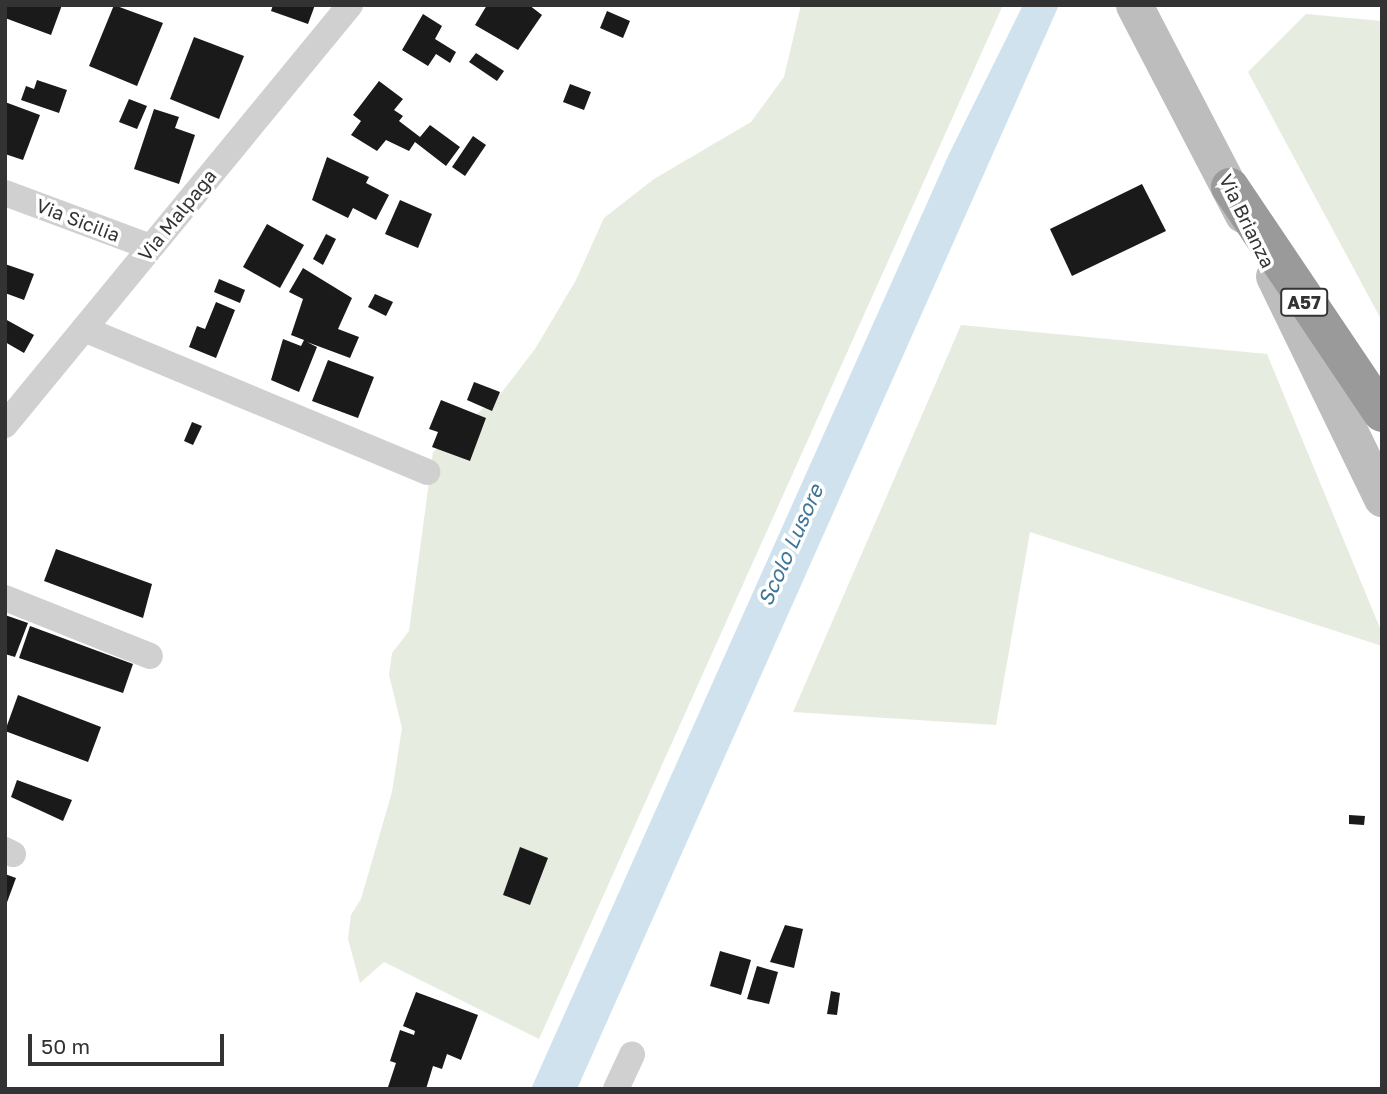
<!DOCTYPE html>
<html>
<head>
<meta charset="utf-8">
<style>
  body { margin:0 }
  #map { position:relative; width:1387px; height:1094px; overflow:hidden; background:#fff; font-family:"Golos Text",sans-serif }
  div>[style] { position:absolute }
  .green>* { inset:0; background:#e6ecdf }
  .water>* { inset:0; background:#cfe2ee }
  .building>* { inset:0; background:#1a1a1a }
  .minor>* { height:26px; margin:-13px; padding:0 13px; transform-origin:13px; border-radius:13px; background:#d0d0d0 }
  .secondary>* { height:37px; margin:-18.5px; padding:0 18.5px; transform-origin:18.5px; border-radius:18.5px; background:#bdbdbd }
  .motorway>* { height:38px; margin:-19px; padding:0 19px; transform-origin:19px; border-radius:19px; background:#9a9a9a }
  span { translate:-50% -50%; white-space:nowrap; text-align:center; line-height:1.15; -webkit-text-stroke:7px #fff; paint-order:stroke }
  .shield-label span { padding:2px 5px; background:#fff; border:2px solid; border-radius:5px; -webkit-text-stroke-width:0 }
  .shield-label { font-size:18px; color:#333; font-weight:700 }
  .street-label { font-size:19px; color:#333 }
  .water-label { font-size:21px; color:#3f7597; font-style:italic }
  .frame { position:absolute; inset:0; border:7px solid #333; pointer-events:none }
  .scale { position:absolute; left:28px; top:1034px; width:196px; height:32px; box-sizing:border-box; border:4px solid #333; border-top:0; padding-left:9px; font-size:21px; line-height:24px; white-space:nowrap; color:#333; -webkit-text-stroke:5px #fff; paint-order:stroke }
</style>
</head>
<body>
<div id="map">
  <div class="green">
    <i style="clip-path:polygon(801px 5px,1003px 5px,539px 1039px,384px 962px,360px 983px,348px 939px,351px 915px,361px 899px,392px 792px,402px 728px,389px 675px,392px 653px,409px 631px,433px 452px,502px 392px,535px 349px,576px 280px,604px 218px,654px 179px,751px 122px,784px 77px)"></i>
    <i style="clip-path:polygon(1306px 14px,1382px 21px,1382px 321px,1248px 72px)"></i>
    <i style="clip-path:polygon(961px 325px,1267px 354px,1382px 633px,1382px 646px,1030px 532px,996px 725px,793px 712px)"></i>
  </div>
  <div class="water">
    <i style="clip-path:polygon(1023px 5px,1059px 5px,577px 1089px,531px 1089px,949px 154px)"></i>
  </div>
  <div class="building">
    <i style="clip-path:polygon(5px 5px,62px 5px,51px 35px,5px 18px)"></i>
    <i style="clip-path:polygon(114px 5px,163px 23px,137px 86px,89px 66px)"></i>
    <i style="clip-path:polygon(273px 5px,315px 5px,308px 24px,271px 11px)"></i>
    <i style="clip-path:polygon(487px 5px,529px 5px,542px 15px,518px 50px,475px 25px)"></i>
    <i style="clip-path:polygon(607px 11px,630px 21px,623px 38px,600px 28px)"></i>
    <i style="clip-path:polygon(423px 14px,442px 26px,435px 39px,456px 52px,450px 63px,436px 54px,428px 66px,402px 50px)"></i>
    <i style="clip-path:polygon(194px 37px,244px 56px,219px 119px,170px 99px)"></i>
    <i style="clip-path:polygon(476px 53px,504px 71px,497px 81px,469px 62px)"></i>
    <i style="clip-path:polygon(37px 80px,67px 90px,59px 113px,21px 100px,26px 86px,34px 89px)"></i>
    <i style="clip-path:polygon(379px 81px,403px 99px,394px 110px,403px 116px,399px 121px,420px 137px,430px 125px,460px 147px,446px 166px,415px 142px,409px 151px,386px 140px,377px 151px,351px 135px,361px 121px,353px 115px)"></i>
    <i style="clip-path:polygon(570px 84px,591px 92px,584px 110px,563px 102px)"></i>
    <i style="clip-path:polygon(129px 99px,147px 106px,137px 129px,119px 122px)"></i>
    <i style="clip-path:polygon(5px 102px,40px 115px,23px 160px,5px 154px)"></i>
    <i style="clip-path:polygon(154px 109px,179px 117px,175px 128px,195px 135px,179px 184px,134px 169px)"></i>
    <i style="clip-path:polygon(473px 136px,486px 145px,465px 176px,452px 167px)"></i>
    <i style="clip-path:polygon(327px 157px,369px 177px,366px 183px,389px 195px,376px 220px,353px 208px,348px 218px,312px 200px)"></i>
    <i style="clip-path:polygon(1142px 184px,1166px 231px,1072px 276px,1050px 229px)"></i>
    <i style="clip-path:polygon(400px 200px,432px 214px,418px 248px,385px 234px)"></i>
    <i style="clip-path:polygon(267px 224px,304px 245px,280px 288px,243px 267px)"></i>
    <i style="clip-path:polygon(326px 234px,336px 239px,323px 265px,313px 259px)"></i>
    <i style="clip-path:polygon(5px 264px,34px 274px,24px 300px,5px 293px)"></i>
    <i style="clip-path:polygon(303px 268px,352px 298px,338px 329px,359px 337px,350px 358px,307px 342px,317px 347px,299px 392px,271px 380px,283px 339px,301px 346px,304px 340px,291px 335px,303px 299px,289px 292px)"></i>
    <i style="clip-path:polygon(219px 279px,245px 290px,240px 303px,214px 292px)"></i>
    <i style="clip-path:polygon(375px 294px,393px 302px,386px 316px,368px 307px)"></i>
    <i style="clip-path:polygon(216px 302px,235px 310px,216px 358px,189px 347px,197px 326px,205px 329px)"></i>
    <i style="clip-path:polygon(5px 319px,34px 335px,24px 353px,5px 342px)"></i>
    <i style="clip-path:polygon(328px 360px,374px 377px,358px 418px,312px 401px)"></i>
    <i style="clip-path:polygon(474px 382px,500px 392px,492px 411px,467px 400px)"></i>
    <i style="clip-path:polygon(441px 400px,486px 418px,470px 461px,432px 447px,438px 432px,429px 429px)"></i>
    <i style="clip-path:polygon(192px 422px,202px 426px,193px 445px,184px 441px)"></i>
    <i style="clip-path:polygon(56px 549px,152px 584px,143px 618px,44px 581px)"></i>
    <i style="clip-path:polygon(5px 615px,28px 623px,15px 657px,5px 654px)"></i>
    <i style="clip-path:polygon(30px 626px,133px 664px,123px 693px,19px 658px)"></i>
    <i style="clip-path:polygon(18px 695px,101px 727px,88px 762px,5px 731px)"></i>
    <i style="clip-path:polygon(17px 780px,72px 800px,63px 821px,11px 797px)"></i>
    <i style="clip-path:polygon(1349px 815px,1365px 816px,1364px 825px,1349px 824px)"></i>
    <i style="clip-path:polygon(520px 847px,548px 858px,530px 905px,503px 895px)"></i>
    <i style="clip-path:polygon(5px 874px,16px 878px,6px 905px,5px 905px)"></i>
    <i style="clip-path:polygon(785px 925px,803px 929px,794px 968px,770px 962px)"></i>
    <i style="clip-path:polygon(720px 951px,751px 960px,741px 995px,710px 986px)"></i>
    <i style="clip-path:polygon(757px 966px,778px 972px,769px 1004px,747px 999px)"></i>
    <i style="clip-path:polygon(831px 991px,840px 993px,837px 1015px,827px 1014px)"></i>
    <i style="clip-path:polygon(416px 992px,478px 1015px,461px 1060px,447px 1054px,442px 1069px,433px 1066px,426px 1089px,393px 1089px,388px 1087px,396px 1063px,390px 1061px,400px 1030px,414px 1035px,415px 1031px,403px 1026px)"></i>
  </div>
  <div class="minor">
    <i style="left:5px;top:193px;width:155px;rotate:20.4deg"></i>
    <i style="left:84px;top:329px;width:372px;rotate:22.6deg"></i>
    <i style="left:5px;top:425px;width:544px;rotate:-50.6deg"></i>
    <i style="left:5px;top:598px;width:156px;rotate:21.8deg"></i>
    <i style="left:5px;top:850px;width:9px;rotate:27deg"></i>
    <i style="left:616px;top:1089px;width:38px;rotate:-65deg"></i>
  </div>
  <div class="secondary">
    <i style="left:1134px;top:5px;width:236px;rotate:62.5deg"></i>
    <i style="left:1274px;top:276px;width:247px;rotate:64.1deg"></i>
  </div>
  <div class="motorway">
    <i style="left:1230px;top:187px;width:272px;rotate:56.1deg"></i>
  </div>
  <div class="shield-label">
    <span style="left:1304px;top:302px">A57</span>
  </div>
  <div class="street-label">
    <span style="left:177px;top:215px;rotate:-51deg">Via Malpaga</span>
    <span style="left:78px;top:220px;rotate:21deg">Via Sicilia</span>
    <span style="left:1247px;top:221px;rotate:64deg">Via Brianza</span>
  </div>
  <div class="water-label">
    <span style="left:790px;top:545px;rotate:-66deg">Scolo Lusore</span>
  </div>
  <div class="frame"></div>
  <div class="scale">50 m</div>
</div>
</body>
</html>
